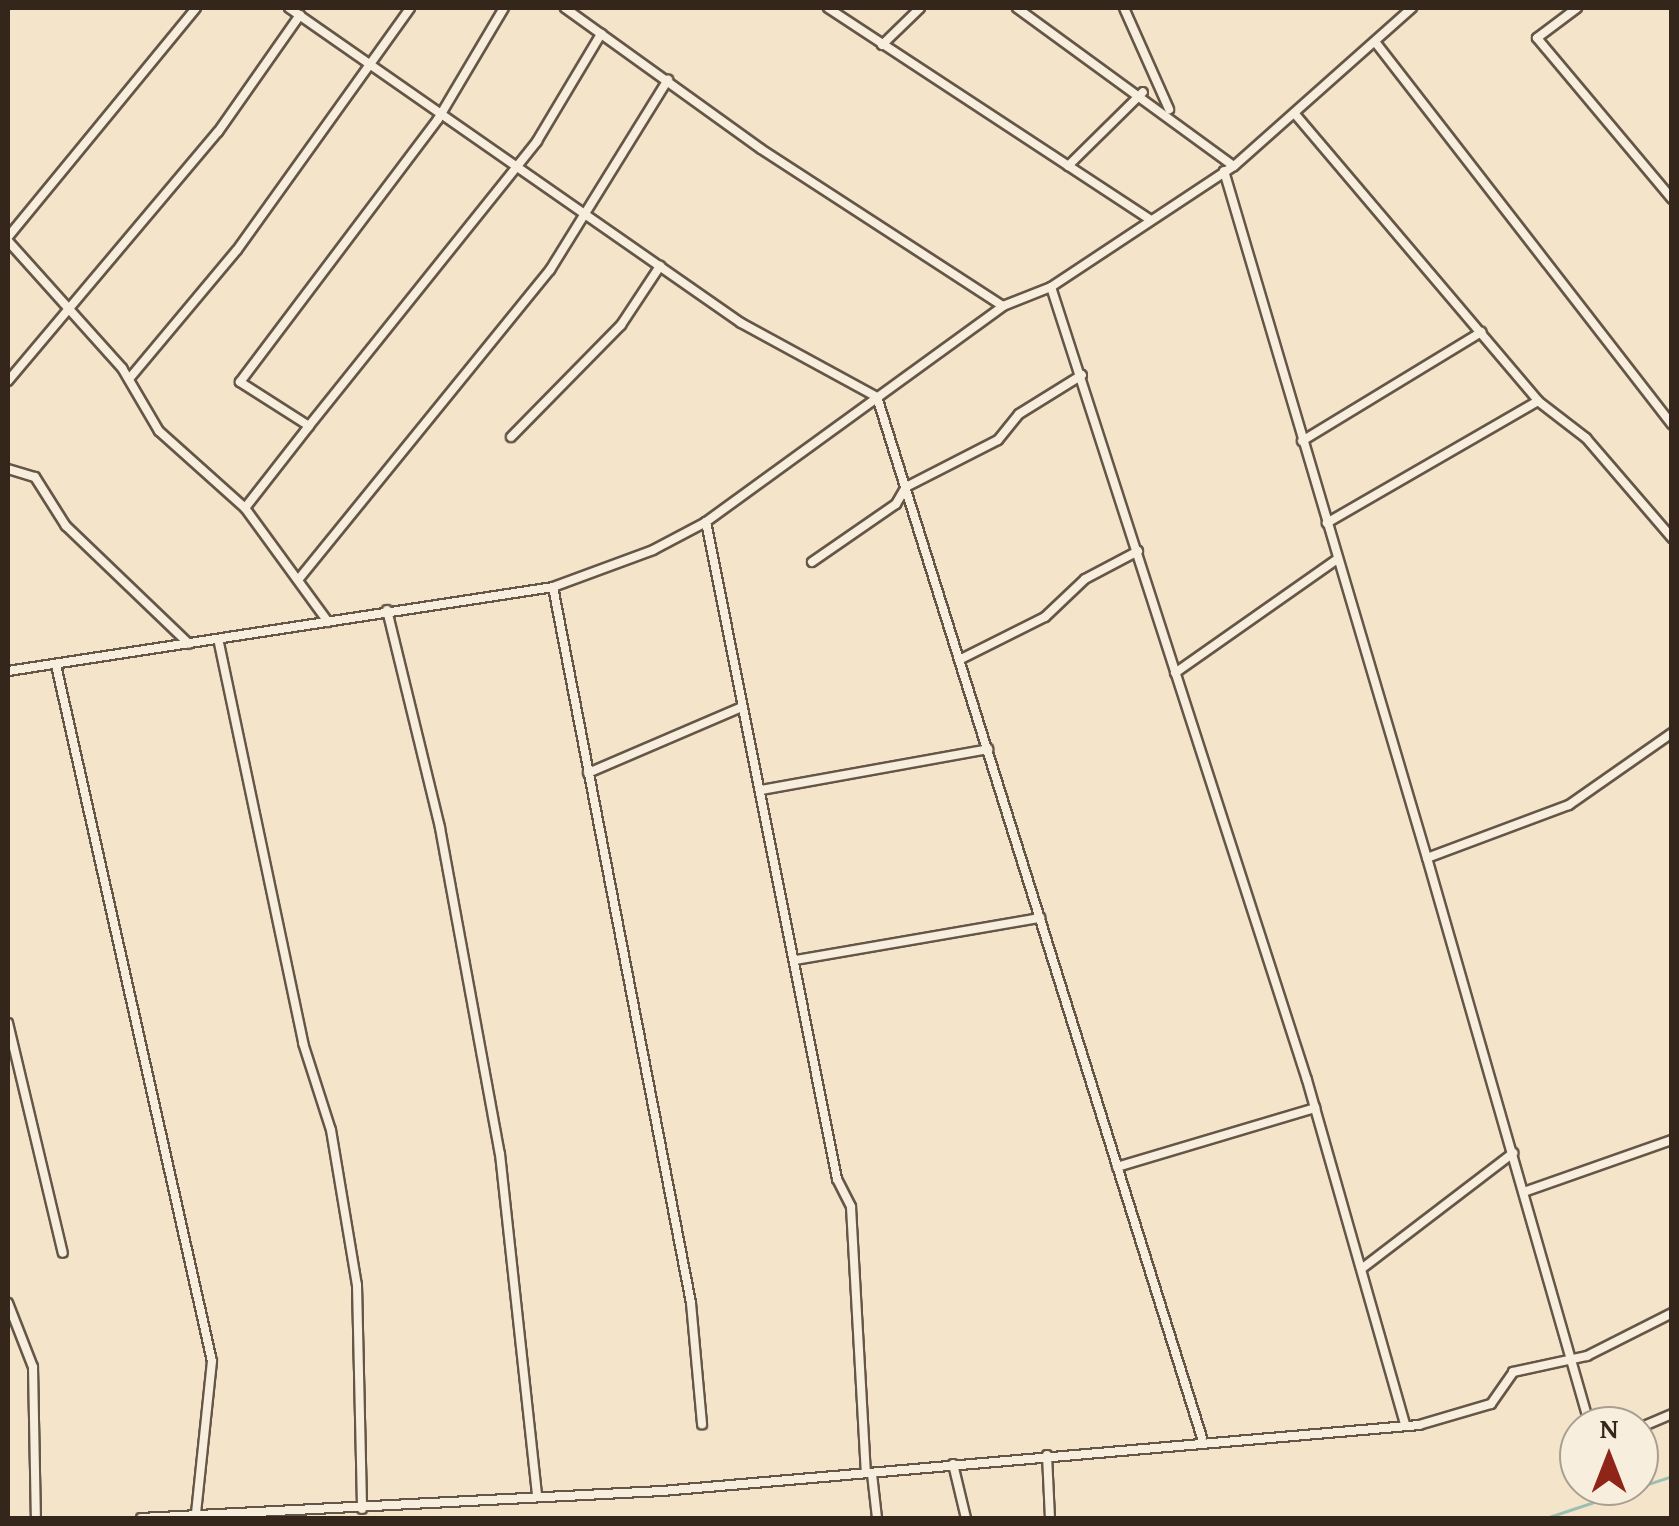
<!DOCTYPE html>
<html>
<head>
<meta charset="utf-8">
<style>
  body { margin:0 }
  #map { position:relative; width:1679px; height:1526px; overflow:hidden; background:#f4e5ca; font-family:"Gentium Book Plus",serif }
  div>[style] { position:absolute }
  .stream>* { height:2.5px; margin:-1.25px; padding:0 1.25px; transform-origin:1.25px; border-radius:1.25px; background:#9cbfb4 }
  .roads { filter:drop-shadow(2px 0 #655648) drop-shadow(-2px 0 #655648) drop-shadow(0 2px #655648) drop-shadow(0 -2px #655648) }
  .minor>* { height:8px; margin:-4px; padding:0 4px; transform-origin:4px; border-radius:4px; background:#f8eedd }
  span { translate:-50% -50%; white-space:nowrap; text-align:center; line-height:1.15; -webkit-text-stroke:8px #f8eedd; paint-order:stroke }
  .frame { position:absolute; inset:0; border:10px solid #35261c; pointer-events:none }
  .north { position:absolute; left:1559px; top:1406px; width:100px; height:100px; box-sizing:border-box; background:#f8eedd; border:2px solid #aa9e90; border-radius:50%; rotate:0deg; font-size:28px; font-weight:700; line-height:40px; text-align:center; color:#35261c }
  .north::after { content:''; display:block; margin:auto; width:35px; height:45px; background:#8f2418; clip-path:polygon(50% 0,100% 100%,50% 72%,0 100%) }
</style>
</head>
<body>
<div id="map">
  <div class="stream">
    <i style="left:1546px;top:1518px;width:133px;rotate:-18.4deg"></i>
  </div>
  <div class="roads">
    <div class="minor">
      <i style="left:289px;top:8px;width:551px;rotate:34.87deg"></i>
      <i style="left:741px;top:323px;width:155px;rotate:28.6deg"></i>
      <i style="left:877px;top:397px;width:1091px;rotate:72.66deg"></i>
      <i style="left:565px;top:8px;width:241px;rotate:35.7deg"></i>
      <i style="left:761px;top:149px;width:288px;rotate:33deg"></i>
      <i style="left:828px;top:8px;width:386px;rotate:33.3deg"></i>
      <i style="left:1017px;top:8px;width:268px;rotate:36.1deg"></i>
      <i style="left:1124px;top:8px;width:111px;rotate:66deg"></i>
      <i style="left:1577px;top:8px;width:50px;rotate:143.1deg"></i>
      <i style="left:1537px;top:38px;width:210px;rotate:50deg"></i>
      <i style="left:1376px;top:43px;width:483px;rotate:52.2deg"></i>
      <i style="left:882px;top:45px;width:53px;rotate:-44.2deg"></i>
      <i style="left:1295px;top:114px;width:376px;rotate:49.7deg"></i>
      <i style="left:1538px;top:401px;width:244px;rotate:150deg"></i>
      <i style="left:1068px;top:166px;width:105px;rotate:-44.6deg"></i>
      <i style="left:1224px;top:171px;width:716px;rotate:73.54deg"></i>
      <i style="left:8px;top:237px;width:296px;rotate:-50.6deg"></i>
      <i style="left:8px;top:241px;width:171px;rotate:48.1deg"></i>
      <i style="left:122px;top:368px;width:73px;rotate:59.6deg"></i>
      <i style="left:159px;top:431px;width:115px;rotate:41.8deg"></i>
      <i style="left:245px;top:508px;width:141px;rotate:53.9deg"></i>
      <i style="left:1051px;top:287px;width:833px;rotate:72.11deg"></i>
      <i style="left:1307px;top:1080px;width:359px;rotate:74.1deg"></i>
      <i style="left:129px;top:379px;width:168px;rotate:-50.1deg"></i>
      <i style="left:237px;top:250px;width:297px;rotate:-54.4deg"></i>
      <i style="left:8px;top:381px;width:326px;rotate:-49.9deg"></i>
      <i style="left:218px;top:132px;width:143px;rotate:-55deg"></i>
      <i style="left:1538px;top:401px;width:61px;rotate:37.6deg"></i>
      <i style="left:1586px;top:438px;width:132px;rotate:49.3deg"></i>
      <i style="left:309px;top:426px;width:365px;rotate:-51.3deg"></i>
      <i style="left:537px;top:141px;width:125px;rotate:-59.1deg"></i>
      <i style="left:511px;top:437px;width:157px;rotate:-45.5deg"></i>
      <i style="left:621px;top:325px;width:71px;rotate:-56.5deg"></i>
      <i style="left:1302px;top:441px;width:210px;rotate:-31.3deg"></i>
      <i style="left:8px;top:469px;width:28px;rotate:17deg"></i>
      <i style="left:35px;top:477px;width:58px;rotate:57.7deg"></i>
      <i style="left:66px;top:526px;width:170px;rotate:43.8deg"></i>
      <i style="left:245px;top:508px;width:104px;rotate:-52deg"></i>
      <i style="left:309px;top:426px;width:82px;rotate:-147.5deg"></i>
      <i style="left:240px;top:382px;width:329px;rotate:-53deg"></i>
      <i style="left:438px;top:119px;width:129px;rotate:-59.3deg"></i>
      <i style="left:706px;top:522px;width:670px;rotate:78.72deg"></i>
      <i style="left:837px;top:1179px;width:31px;rotate:63deg"></i>
      <i style="left:851px;top:1207px;width:266px;rotate:86.8deg"></i>
      <i style="left:812px;top:562px;width:102px;rotate:-34.6deg"></i>
      <i style="left:896px;top:504px;width:20px;rotate:-60deg"></i>
      <i style="left:906px;top:487px;width:103px;rotate:-27.1deg"></i>
      <i style="left:998px;top:440px;width:33px;rotate:-51deg"></i>
      <i style="left:1019px;top:414px;width:74px;rotate:-31.8deg"></i>
      <i style="left:298px;top:580px;width:400px;rotate:-50.9deg"></i>
      <i style="left:550px;top:270px;width:224px;rotate:-58.2deg"></i>
      <i style="left:553px;top:587px;width:729px;rotate:79.09deg"></i>
      <i style="left:691px;top:1303px;width:122px;rotate:84.8deg"></i>
      <i style="left:387px;top:610px;width:224px;rotate:76.3deg"></i>
      <i style="left:440px;top:828px;width:331px;rotate:79.6deg"></i>
      <i style="left:500px;top:1154px;width:343px;rotate:83.8deg"></i>
      <i style="left:219px;top:643px;width:409px;rotate:78.1deg"></i>
      <i style="left:303px;top:1043px;width:91px;rotate:72.2deg"></i>
      <i style="left:331px;top:1130px;width:157px;rotate:80.5deg"></i>
      <i style="left:357px;top:1285px;width:224px;rotate:88.7deg"></i>
      <i style="left:959px;top:660px;width:96px;rotate:-26.6deg"></i>
      <i style="left:1045px;top:617px;width:55px;rotate:-43.5deg"></i>
      <i style="left:1085px;top:579px;width:60px;rotate:-27.8deg"></i>
      <i style="left:56px;top:665px;width:713px;rotate:77.37deg"></i>
      <i style="left:212px;top:1361px;width:154px;rotate:96deg"></i>
      <i style="left:8px;top:671px;width:551px;rotate:-8.76deg"></i>
      <i style="left:553px;top:587px;width:107px;rotate:-20.3deg"></i>
      <i style="left:653px;top:550px;width:60px;rotate:-27.8deg"></i>
      <i style="left:706px;top:522px;width:367px;rotate:-36deg"></i>
      <i style="left:1003px;top:306px;width:52px;rotate:-21.6deg"></i>
      <i style="left:1051px;top:287px;width:219px;rotate:-33.5deg"></i>
      <i style="left:1234px;top:166px;width:238px;rotate:-41.6deg"></i>
      <i style="left:1175px;top:673px;width:198px;rotate:-35.1deg"></i>
      <i style="left:588px;top:773px;width:165px;rotate:-23.2deg"></i>
      <i style="left:761px;top:790px;width:231px;rotate:-10.2deg"></i>
      <i style="left:796px;top:960px;width:248px;rotate:-9.8deg"></i>
      <i style="left:8px;top:1023px;width:236px;rotate:76.6deg"></i>
      <i style="left:1117px;top:1167px;width:207px;rotate:-16.6deg"></i>
      <i style="left:1524px;top:1192px;width:157px;rotate:-19.4deg"></i>
      <i style="left:1364px;top:1267px;width:188px;rotate:-37.4deg"></i>
      <i style="left:8px;top:1303px;width:69px;rotate:68.7deg"></i>
      <i style="left:33px;top:1367px;width:151px;rotate:88.9deg"></i>
      <i style="left:1590px;top:1426px;width:591px;rotate:-106.01deg"></i>
      <i style="left:1427px;top:858px;width:152px;rotate:-20.5deg"></i>
      <i style="left:1569px;top:805px;width:126px;rotate:-35deg"></i>
      <i style="left:1639px;top:1428px;width:36px;rotate:-23deg"></i>
      <i style="left:1047px;top:1455px;width:63px;rotate:87.3deg"></i>
      <i style="left:953px;top:1464px;width:56px;rotate:76.5deg"></i>
      <i style="left:872px;top:1474px;width:44px;rotate:83.5deg"></i>
      <i style="left:141px;top:1518px;width:522px;rotate:-2.97deg"></i>
      <i style="left:662px;top:1491px;width:760px;rotate:-4.98deg"></i>
      <i style="left:1419px;top:1425px;width:75px;rotate:-16.3deg"></i>
      <i style="left:1491px;top:1404px;width:39px;rotate:-55deg"></i>
      <i style="left:1513px;top:1372px;width:76px;rotate:-12.2deg"></i>
      <i style="left:1587px;top:1356px;width:95px;rotate:-26.8deg"></i>
    </div>
  </div>
  <div class="frame"></div>
  <div class="north">N</div>
</div>
</body>
</html>
